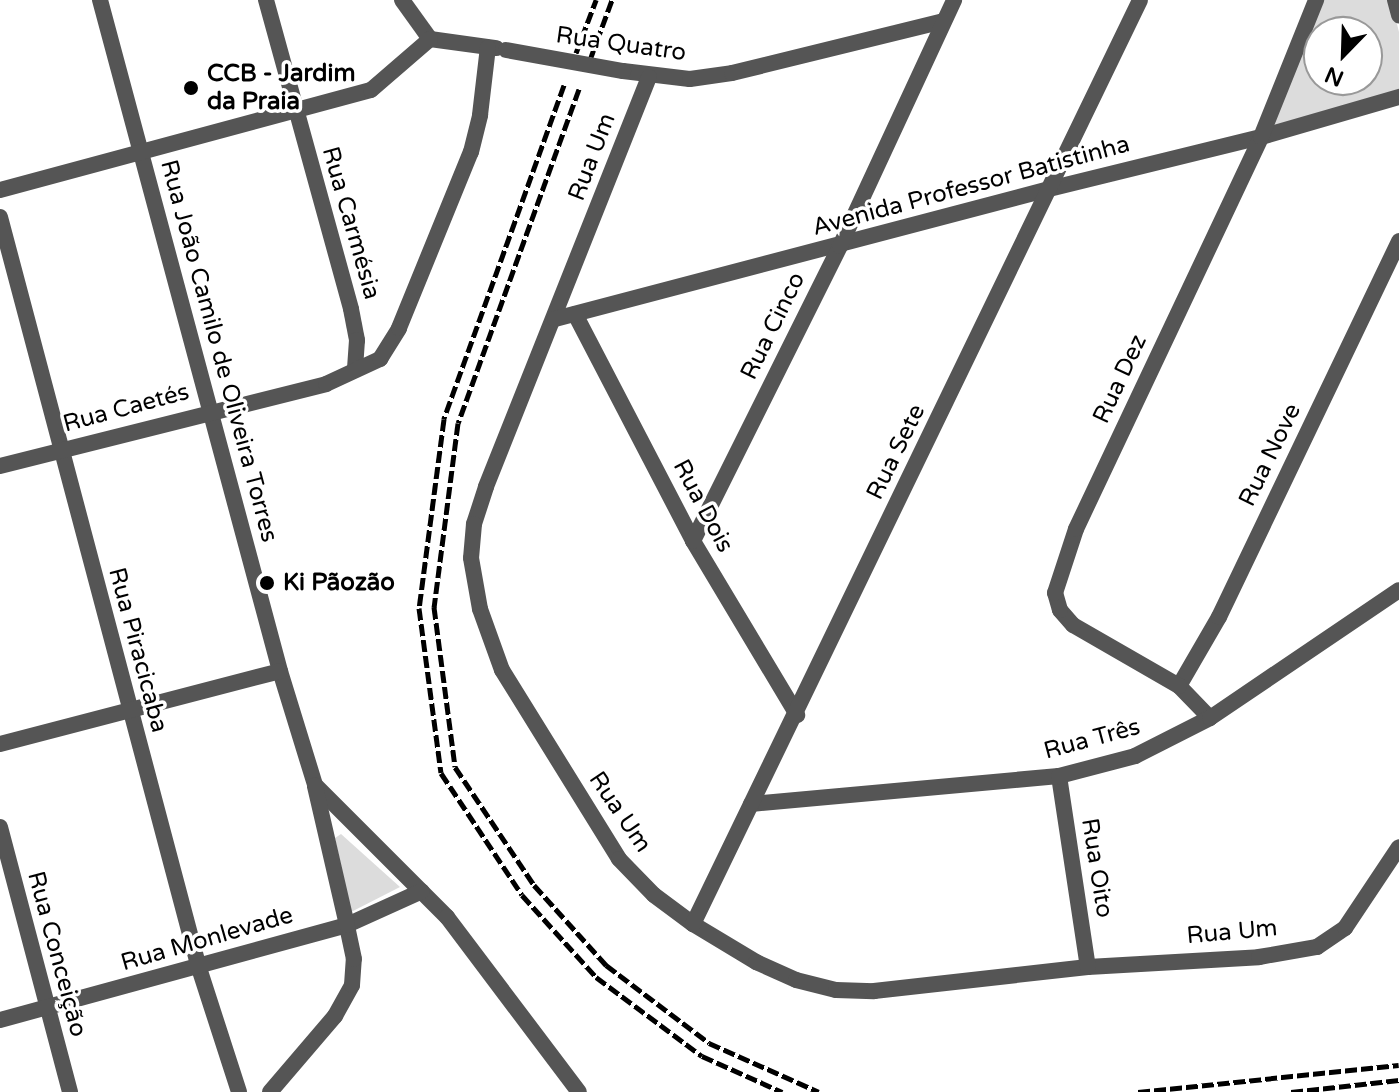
<!DOCTYPE html>
<html>
<head>
<meta charset="utf-8">
<style>
  body { margin:0 }
  #map { position:relative; width:1399px; height:1092px; overflow:hidden; background:#fff; font-family:"Varela Round",sans-serif }
  div>[style] { position:absolute }
  .green>* { inset:0; background:#dcdcdc }
  .street>* { height:16px; margin:-8px; padding:0 8px; transform-origin:8px; border-radius:8px; background:#555 }
  .rail>* { height:5px; margin-top:-2.5px; transform-origin:0; background:repeating-linear-gradient(90deg,#000 0 12px,transparent 0 16px) }
  .street-bridge>* { height:16px; margin:-8px; padding:0 8px; transform-origin:8px; border-radius:8px; background:#555 }
  .dots>* { width:22px; height:22px; translate:-50% -50%; box-sizing:border-box; border:4px solid #fff; border-radius:50% }
  span { translate:-50% -50%; white-space:nowrap; text-align:center; line-height:1.15; -webkit-text-stroke:7px #fff; paint-order:stroke }
  .street-label { font-size:24px; color:#000 }
  .poi-label { font-size:24px; color:#000; font-weight:700 }
  .left { translate:0 -50%; text-align:left }
  .north { position:absolute; left:1303px; top:16px; width:80px; height:80px; box-sizing:border-box; background:#fff; border:2px solid #999; border-radius:50%; rotate:203deg; font-size:22px; font-weight:700; line-height:32px; text-align:center; color:#000 }
  .north::after { content:''; display:block; margin:auto; width:28px; height:36px; background:#000; clip-path:polygon(50% 0,100% 100%,50% 72%,0 100%) }
</style>
</head>
<body>
<div id="map">
  <div class="green">
    <i style="clip-path:polygon(evenodd,1317px 0,1391px 0,1399px 32px,1399px 95px,1267px 132px,1317px 0,1319px 32px,1367px 32px,1367px 80px,1319px 80px,1319px 32px)"></i>
    <i style="clip-path:polygon(341px 834px,400px 887px,351px 912px,335px 838px)"></i>
  </div>
  <div class="street">
    <i style="left:100px;top:0;width:695px;rotate:74.98deg"></i>
    <i style="left:280px;top:671px;width:119px;rotate:72.9deg"></i>
    <i style="left:315px;top:785px;width:187px;rotate:45deg"></i>
    <i style="left:447px;top:917px;width:219px;rotate:53deg"></i>
    <i style="left:266px;top:0;width:320px;rotate:74.6deg"></i>
    <i style="left:351px;top:309px;width:32px;rotate:79deg"></i>
    <i style="left:357px;top:340px;width:28px;rotate:94deg"></i>
    <i style="left:402px;top:0;width:48px;rotate:54.3deg"></i>
    <i style="left:1395px;top:0;width:16px;rotate:75deg"></i>
    <i style="left:430px;top:39px;width:67px;rotate:7.8deg"></i>
    <i style="left:623px;top:71px;width:67px;rotate:6.8deg"></i>
    <i style="left:690px;top:79px;width:42px;rotate:-8.1deg"></i>
    <i style="left:732px;top:73px;width:218px;rotate:-13.8deg"></i>
    <i style="left:649px;top:77px;width:441px;rotate:111.7deg"></i>
    <i style="left:486px;top:487px;width:39px;rotate:108deg"></i>
    <i style="left:474px;top:524px;width:34px;rotate:95deg"></i>
    <i style="left:471px;top:558px;width:52px;rotate:80deg"></i>
    <i style="left:480px;top:609px;width:65px;rotate:70.2deg"></i>
    <i style="left:502px;top:670px;width:222px;rotate:58.2deg"></i>
    <i style="left:619px;top:859px;width:50px;rotate:45.8deg"></i>
    <i style="left:654px;top:895px;width:49px;rotate:36.6deg"></i>
    <i style="left:693px;top:924px;width:74px;rotate:31.1deg"></i>
    <i style="left:756px;top:962px;width:44px;rotate:24.2deg"></i>
    <i style="left:796px;top:980px;width:41px;rotate:14deg"></i>
    <i style="left:836px;top:990px;width:38px;rotate:2deg"></i>
    <i style="left:874px;top:991px;width:215px;rotate:-6.4deg"></i>
    <i style="left:1088px;top:967px;width:171px;rotate:-3.3deg"></i>
    <i style="left:1259px;top:957px;width:59px;rotate:-9.8deg"></i>
    <i style="left:1317px;top:947px;width:34px;rotate:-34deg"></i>
    <i style="left:1345px;top:928px;width:97px;rotate:-56.3deg"></i>
    <i style="left:0;top:190px;width:384px;rotate:-15.1deg"></i>
    <i style="left:371px;top:90px;width:78px;rotate:-40.8deg"></i>
    <i style="left:0;top:217px;width:777px;rotate:75.16deg"></i>
    <i style="left:199px;top:968px;width:130px;rotate:72.1deg"></i>
    <i style="left:575px;top:314px;width:256px;rotate:62.5deg"></i>
    <i style="left:693px;top:541px;width:203px;rotate:59.1deg"></i>
    <i style="left:555px;top:319px;width:511px;rotate:-14.74deg"></i>
    <i style="left:1049px;top:189px;width:218px;rotate:-13.8deg"></i>
    <i style="left:1261px;top:137px;width:144px;rotate:-16.2deg"></i>
    <i style="left:0;top:466px;width:336px;rotate:-14.1deg"></i>
    <i style="left:326px;top:384px;width:60px;rotate:-24.8deg"></i>
    <i style="left:380px;top:359px;width:36px;rotate:-58deg"></i>
    <i style="left:399px;top:328px;width:190px;rotate:-67.8deg"></i>
    <i style="left:471px;top:152px;width:38px;rotate:-76deg"></i>
    <i style="left:480px;top:115px;width:68px;rotate:-83.3deg"></i>
    <i style="left:693px;top:541px;width:330px;rotate:-63.5deg"></i>
    <i style="left:840px;top:246px;width:271px;rotate:-65.1deg"></i>
    <i style="left:1179px;top:686px;width:80px;rotate:-59.9deg"></i>
    <i style="left:1219px;top:617px;width:417px;rotate:-64.4deg"></i>
    <i style="left:1210px;top:718px;width:45px;rotate:-134.1deg"></i>
    <i style="left:1179px;top:686px;width:122px;rotate:-150.1deg"></i>
    <i style="left:1073px;top:625px;width:20px;rotate:-131deg"></i>
    <i style="left:1060px;top:610px;width:18px;rotate:-106deg"></i>
    <i style="left:1055px;top:593px;width:67px;rotate:-71.8deg"></i>
    <i style="left:1076px;top:529px;width:433px;rotate:-64.7deg"></i>
    <i style="left:1261px;top:137px;width:148px;rotate:-68.1deg"></i>
    <i style="left:0;top:744px;width:289px;rotate:-14.6deg"></i>
    <i style="left:1059px;top:776px;width:193px;rotate:81.4deg"></i>
    <i style="left:751px;top:804px;width:309px;rotate:-5.2deg"></i>
    <i style="left:1059px;top:776px;width:79px;rotate:-14.7deg"></i>
    <i style="left:1135px;top:756px;width:84px;rotate:-26.9deg"></i>
    <i style="left:1210px;top:718px;width:228px;rotate:-34.1deg"></i>
    <i style="left:0;top:827px;width:274px;rotate:75.2deg"></i>
    <i style="left:693px;top:924px;width:1026px;rotate:-64.18deg"></i>
    <i style="left:0;top:1020px;width:360px;rotate:-15.3deg"></i>
    <i style="left:347px;top:925px;width:82px;rotate:-24.4deg"></i>
    <i style="left:270px;top:1092px;width:100px;rotate:-49.5deg"></i>
    <i style="left:335px;top:1016px;width:35px;rotate:-61deg"></i>
    <i style="left:352px;top:985px;width:26px;rotate:-86deg"></i>
    <i style="left:354px;top:959px;width:35px;rotate:-102deg"></i>
    <i style="left:347px;top:925px;width:143px;rotate:-103deg"></i>
  </div>
  <div class="rail">
    <i style="left:576px;top:53px;width:57px;rotate:-69.3deg"></i>
    <i style="left:591px;top:57px;width:61px;rotate:-69.8deg"></i>
    <i style="left:564px;top:85px;width:355px;rotate:109.8deg"></i>
    <i style="left:444px;top:419px;width:191px;rotate:97.5deg"></i>
    <i style="left:419px;top:608px;width:166px;rotate:82.4deg"></i>
    <i style="left:441px;top:773px;width:146px;rotate:56.4deg"></i>
    <i style="left:522px;top:895px;width:110px;rotate:47.9deg"></i>
    <i style="left:596px;top:977px;width:132px;rotate:36.7deg"></i>
    <i style="left:702px;top:1056px;width:88px;rotate:24.2deg"></i>
    <i style="left:579px;top:89px;width:355px;rotate:109.9deg"></i>
    <i style="left:458px;top:423px;width:186px;rotate:97.4deg"></i>
    <i style="left:434px;top:607px;width:161px;rotate:82.5deg"></i>
    <i style="left:455px;top:767px;width:142px;rotate:56.2deg"></i>
    <i style="left:534px;top:885px;width:108px;rotate:48deg"></i>
    <i style="left:606px;top:965px;width:129px;rotate:37.1deg"></i>
    <i style="left:709px;top:1043px;width:120px;rotate:24deg"></i>
    <i style="left:1138px;top:1092px;width:262px;rotate:-5.9deg"></i>
    <i style="left:1291px;top:1092px;width:109px;rotate:-6.3deg"></i>
  </div>
  <div class="street-bridge">
    <i style="left:506px;top:50px;width:119px;rotate:10.2deg"></i>
  </div>
  <div class="dots">
    <i style="left:191px;top:88px;background:#000"></i>
    <i style="left:267px;top:583px;background:#000"></i>
  </div>
  <div class="street-label">
    <span style="left:621px;top:44px;rotate:8deg">Rua Quatro</span>
    <span style="left:592px;top:157px;rotate:-69deg">Rua Um</span>
    <span style="left:971px;top:186px;rotate:-15deg">Avenida Professor Batistinha</span>
    <span style="left:351px;top:223px;rotate:74deg">Rua Carmésia</span>
    <span style="left:773px;top:326px;rotate:-64deg">Rua Cinco</span>
    <span style="left:219px;top:351px;rotate:75deg">Rua João Camilo de Oliveira Torres</span>
    <span style="left:1120px;top:379px;rotate:-65deg">Rua Dez</span>
    <span style="left:126px;top:408px;rotate:-15deg">Rua Caetés</span>
    <span style="left:896px;top:452px;rotate:-64deg">Rua Sete</span>
    <span style="left:1270px;top:455px;rotate:-64deg">Rua Nove</span>
    <span style="left:703px;top:506px;rotate:62deg">Rua Dois</span>
    <span style="left:138px;top:650px;rotate:75deg">Rua Piracicaba</span>
    <span style="left:1092px;top:739px;rotate:-15deg">Rua Três</span>
    <span style="left:620px;top:812px;rotate:56deg">Rua Um</span>
    <span style="left:1097px;top:868px;rotate:81deg">Rua Oito</span>
    <span style="left:1232px;top:932px;rotate:-5deg">Rua Um</span>
    <span style="left:207px;top:939px;rotate:-16deg">Rua Monlevade</span>
    <span style="left:57px;top:954px;rotate:75deg">Rua Conceição</span>
  </div>
  <div class="poi-label">
    <span class="left" style="left:207px;top:88px">CCB - Jardim<br>da Praia</span>
    <span class="left" style="left:283px;top:583px">Ki Pãozão</span>
  </div>
  <div class="north">N</div>
</div>
</body>
</html>
